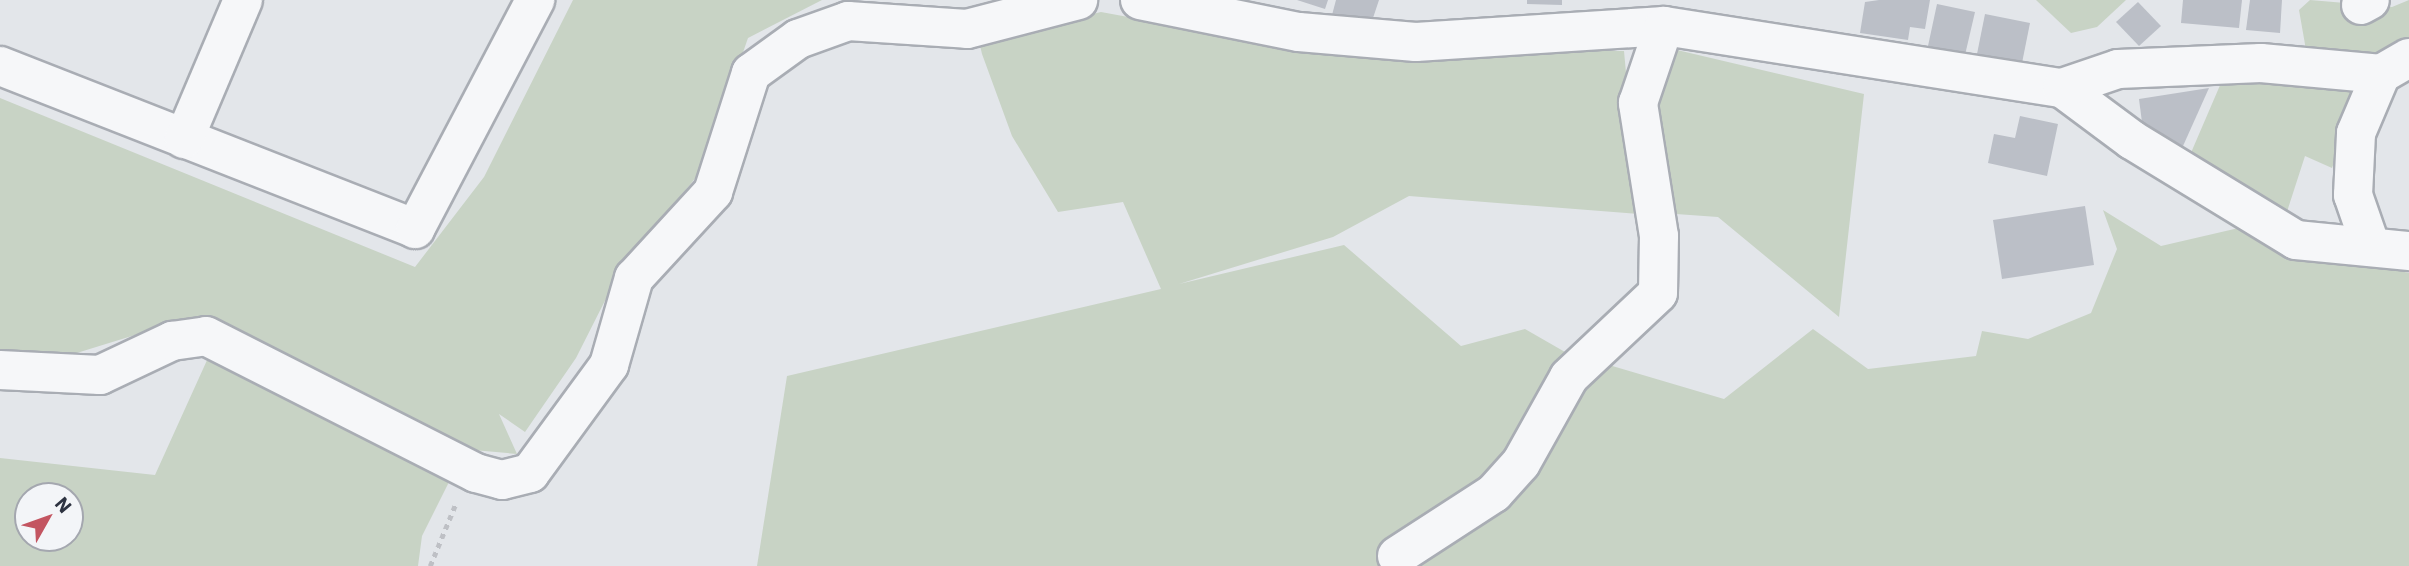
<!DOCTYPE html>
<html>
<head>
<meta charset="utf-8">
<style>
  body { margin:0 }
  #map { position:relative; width:2409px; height:566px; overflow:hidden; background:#e3e6ea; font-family:"IBM Plex Sans",sans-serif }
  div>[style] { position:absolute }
  .green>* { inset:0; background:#c8d3c5 }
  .building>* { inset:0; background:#bbbfc7 }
  .path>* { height:4.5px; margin-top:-2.25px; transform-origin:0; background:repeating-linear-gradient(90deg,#bec0c5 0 5px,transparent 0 10px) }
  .roads { filter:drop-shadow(2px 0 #a9adb4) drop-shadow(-2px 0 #a9adb4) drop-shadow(0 2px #a9adb4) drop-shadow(0 -2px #a9adb4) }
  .minor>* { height:38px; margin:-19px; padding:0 19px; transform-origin:19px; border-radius:19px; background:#f6f7f9 }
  span { translate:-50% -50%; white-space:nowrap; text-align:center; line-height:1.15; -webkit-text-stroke:5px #f3f5f8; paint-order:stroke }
  .north { position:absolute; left:14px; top:482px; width:70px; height:70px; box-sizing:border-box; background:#f3f5f8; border:2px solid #a4a7af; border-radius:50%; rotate:50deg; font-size:19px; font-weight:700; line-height:28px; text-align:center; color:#2d3341 }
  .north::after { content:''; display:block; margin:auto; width:24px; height:32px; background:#c35561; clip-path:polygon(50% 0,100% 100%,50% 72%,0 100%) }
</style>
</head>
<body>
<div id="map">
  <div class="green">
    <i style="clip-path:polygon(573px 0,822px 0,748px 38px,702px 170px,621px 269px,576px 358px,525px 432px,499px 414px,517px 454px,462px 449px,148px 331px,67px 356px,0 349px,0 98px,415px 267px,484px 177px)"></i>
    <i style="clip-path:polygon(2036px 0,2126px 0,2097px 27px,2071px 33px)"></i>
    <i style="clip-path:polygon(2310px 0,2392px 7px,2409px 0,2409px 46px,2384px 61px,2306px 50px,2299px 10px)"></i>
    <i style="clip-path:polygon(1101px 12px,1291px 47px,1624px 51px,1639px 214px,1409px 196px,1333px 237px,1179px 284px,1344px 245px,1461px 346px,1525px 329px,1565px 352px,1724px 399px,1813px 329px,1868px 369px,1976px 356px,1982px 331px,2028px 339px,2091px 313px,2117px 249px,2103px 210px,2161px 246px,2243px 227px,2291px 245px,2409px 273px,2409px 566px,757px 566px,787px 376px,1161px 289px,1123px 202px,1058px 212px,1012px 136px,982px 54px,979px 41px)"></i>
    <i style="clip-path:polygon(1677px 50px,1864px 94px,1839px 317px,1718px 217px,1662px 213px,1651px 98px)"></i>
    <i style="clip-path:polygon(2224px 76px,2361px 88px,2332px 168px,2305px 156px,2284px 221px,2187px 162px)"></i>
    <i style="clip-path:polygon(evenodd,208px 358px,451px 478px,422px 536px,418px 566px,0 566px,0 458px,155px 475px,208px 358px,28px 496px,70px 496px,70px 538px,28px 538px,28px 496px)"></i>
  </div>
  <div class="building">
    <i style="clip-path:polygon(1297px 0,1328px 0,1325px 9px)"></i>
    <i style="clip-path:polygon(1336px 0,1379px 0,1370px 27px,1332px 15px)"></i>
    <i style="clip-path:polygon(1527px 0,1562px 0,1562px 5px,1527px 4px)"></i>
    <i style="clip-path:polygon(1879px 0,1930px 0,1925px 29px,1910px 27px,1908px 40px,1860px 33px,1865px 2px)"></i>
    <i style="clip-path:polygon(2183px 0,2242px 0,2239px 28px,2181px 23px)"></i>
    <i style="clip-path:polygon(2250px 0,2282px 0,2280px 33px,2246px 30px)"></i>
    <i style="clip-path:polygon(2138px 2px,2161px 26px,2139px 46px,2116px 22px)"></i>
    <i style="clip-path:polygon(1937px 4px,1975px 12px,1965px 55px,1928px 46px)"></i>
    <i style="clip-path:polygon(1985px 14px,2030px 23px,2020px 73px,1975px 64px)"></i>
    <i style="clip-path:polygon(2209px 88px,2183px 146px,2144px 138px,2139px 99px)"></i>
    <i style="clip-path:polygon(2020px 116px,2058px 124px,2047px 176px,1988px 163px,1994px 134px,2015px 138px)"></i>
    <i style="clip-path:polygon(2085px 206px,2094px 265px,2002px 279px,1993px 220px)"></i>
  </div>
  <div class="path">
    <i style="left:430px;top:566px;width:68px;rotate:-67.6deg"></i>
  </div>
  <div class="roads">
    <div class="minor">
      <i style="left:1140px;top:0;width:162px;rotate:11.4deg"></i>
      <i style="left:1299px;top:32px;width:117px;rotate:4.9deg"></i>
      <i style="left:1416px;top:42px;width:249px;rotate:-3.7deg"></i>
      <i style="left:1664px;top:26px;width:403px;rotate:8.9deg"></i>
      <i style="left:2062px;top:88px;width:87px;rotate:36.6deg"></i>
      <i style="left:2132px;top:140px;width:192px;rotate:31.4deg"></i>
      <i style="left:2296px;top:240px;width:114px;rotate:5.6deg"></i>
      <i style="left:2361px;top:5px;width:10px;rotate:-29deg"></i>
      <i style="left:0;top:66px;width:446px;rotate:21.4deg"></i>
      <i style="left:415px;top:229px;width:259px;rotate:-62.3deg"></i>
      <i style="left:2062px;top:88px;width:59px;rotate:-18.7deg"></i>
      <i style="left:2118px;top:69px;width:143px;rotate:-2.4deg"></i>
      <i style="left:2261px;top:63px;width:121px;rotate:5.2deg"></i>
      <i style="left:184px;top:139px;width:151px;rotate:-67deg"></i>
      <i style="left:2370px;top:244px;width:52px;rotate:-109.1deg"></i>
      <i style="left:2353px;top:195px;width:62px;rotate:-87.2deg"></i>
      <i style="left:2356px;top:133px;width:64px;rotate:-67deg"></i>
      <i style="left:2381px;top:74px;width:32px;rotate:-30deg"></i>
      <i style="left:0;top:370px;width:100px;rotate:2.9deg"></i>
      <i style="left:100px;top:375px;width:80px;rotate:-25.3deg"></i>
      <i style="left:172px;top:341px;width:34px;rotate:-8deg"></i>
      <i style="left:206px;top:336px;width:303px;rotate:26.9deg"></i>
      <i style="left:476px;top:473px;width:27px;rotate:15deg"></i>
      <i style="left:502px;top:480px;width:29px;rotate:-14deg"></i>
      <i style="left:530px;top:473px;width:134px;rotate:-53.8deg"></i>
      <i style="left:609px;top:365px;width:91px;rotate:-74deg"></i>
      <i style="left:634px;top:278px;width:117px;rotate:-47.4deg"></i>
      <i style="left:713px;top:192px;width:125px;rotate:-72.3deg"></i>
      <i style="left:751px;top:73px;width:58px;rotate:-35.9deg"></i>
      <i style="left:798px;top:39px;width:53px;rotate:-19.8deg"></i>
      <i style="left:848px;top:21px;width:119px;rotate:3.8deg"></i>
      <i style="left:967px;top:29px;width:115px;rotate:-14.6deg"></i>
      <i style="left:1397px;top:556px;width:116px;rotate:-33deg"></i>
      <i style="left:1494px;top:493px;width:40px;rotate:-48deg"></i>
      <i style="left:1521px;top:463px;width:98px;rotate:-60.8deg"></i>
      <i style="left:1569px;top:377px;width:122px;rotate:-43.3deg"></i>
      <i style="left:1658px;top:293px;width:57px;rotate:-89deg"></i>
      <i style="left:1659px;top:236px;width:135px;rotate:-99deg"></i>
      <i style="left:1638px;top:103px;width:81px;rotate:-71.3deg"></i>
    </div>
  </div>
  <div class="north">N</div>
</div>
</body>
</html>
